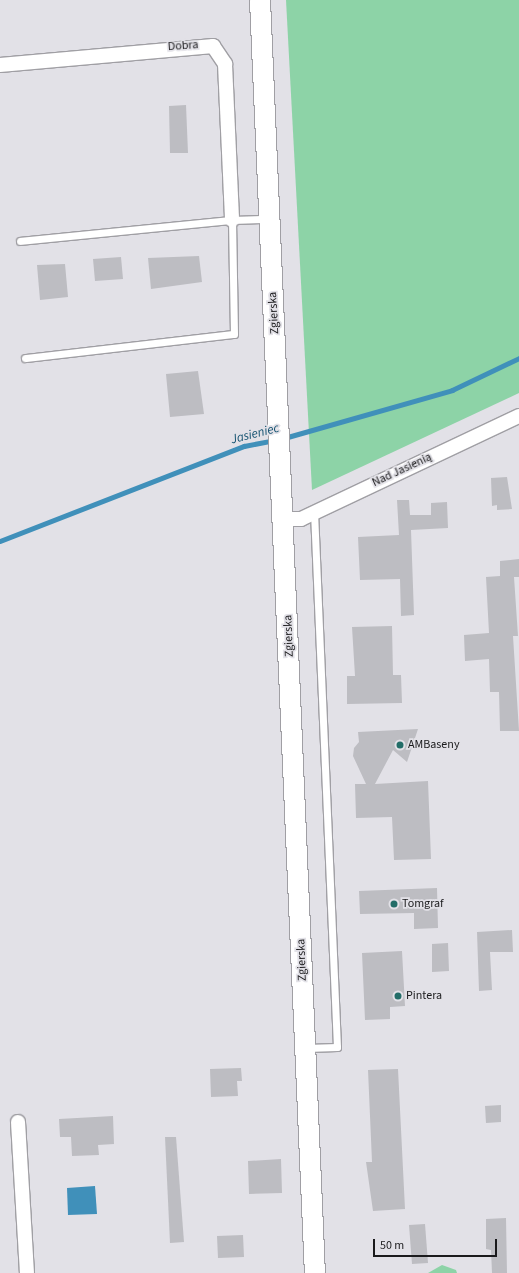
<!DOCTYPE html>
<html>
<head>
<meta charset="utf-8">
<style>
  body { margin:0 }
  #map { position:relative; width:519px; height:1273px; overflow:hidden; background:#e2e1e7; font-family:"Source Sans 3",sans-serif }
  div>[style] { position:absolute }
  .green>* { inset:0; background:#8dd3a7 }
  .water>* { inset:0; background:#4090ba }
  .stream>* { height:5px; margin:-2.5px; padding:0 2.5px; transform-origin:2.5px; border-radius:2.5px; background:#4090ba }
  .building>* { inset:0; background:#bdbdc2 }
  .roads { filter:drop-shadow(1px 0 #a09fa4) drop-shadow(-1px 0 #a09fa4) drop-shadow(0 1px #a09fa4) drop-shadow(0 -1px #a09fa4) }
  .lane>* { height:7px; margin:-3.5px; padding:0 3.5px; transform-origin:3.5px; border-radius:3.5px; background:#fff }
  .street>* { height:14px; margin:-7px; padding:0 7px; transform-origin:7px; border-radius:7px; background:#fff }
  .secondary>* { height:20px; margin:-10px; padding:0 10px; transform-origin:10px; border-radius:10px; background:#fff }
  .dots>* { width:11px; height:11px; translate:-50% -50%; box-sizing:border-box; border:2px solid #e2e1e7; border-radius:50% }
  span { translate:-50% -50%; white-space:nowrap; text-align:center; line-height:1.15; -webkit-text-stroke:3.5px #e2e1e7; paint-order:stroke }
  .street-label { font-size:12px; color:#1a1a1c }
  .poi-label { font-size:12px; color:#1a1a1c }
  .left { translate:0 -50%; text-align:left }
  .water-label { font-size:13px; color:#155371; font-style:italic }
  .scale { position:absolute; left:373px; top:1239px; width:124px; height:18px; box-sizing:border-box; border:2px solid #1a1a1c; border-top:0; padding-left:5px; font-size:12px; line-height:14px; white-space:nowrap; color:#1a1a1c; -webkit-text-stroke:3px #e2e1e7; paint-order:stroke }
</style>
</head>
<body>
<div id="map">
  <div class="green">
    <i style="clip-path:polygon(286px 0,519px 0,519px 393px,312px 490px)"></i>
    <i style="clip-path:polygon(442px 1265px,456px 1270px,457px 1273px,428px 1273px)"></i>
  </div>
  <div class="water">
    <i style="clip-path:polygon(95px 1186px,97px 1214px,68px 1215px,67px 1188px)"></i>
  </div>
  <div class="stream">
    <i style="left:284px;top:438px;width:175px;rotate:-15.9deg"></i>
    <i style="left:452px;top:390px;width:74px;rotate:-25.5deg"></i>
    <i style="left:0;top:541px;width:262px;rotate:-21.3deg"></i>
    <i style="left:244px;top:446px;width:31px;rotate:-11deg"></i>
  </div>
  <div class="building">
    <i style="clip-path:polygon(186px 105px,188px 153px,170px 153px,169px 106px)"></i>
    <i style="clip-path:polygon(199px 256px,202px 282px,151px 289px,148px 258px)"></i>
    <i style="clip-path:polygon(121px 257px,123px 279px,95px 281px,93px 259px)"></i>
    <i style="clip-path:polygon(65px 264px,68px 297px,40px 300px,37px 265px)"></i>
    <i style="clip-path:polygon(198px 371px,204px 414px,170px 417px,166px 374px)"></i>
    <i style="clip-path:polygon(507px 477px,512px 509px,497px 510px,497px 505px,492px 506px,491px 478px)"></i>
    <i style="clip-path:polygon(397px 500px,409px 500px,410px 515px,431px 515px,431px 503px,447px 502px,448px 528px,411px 530px,414px 615px,401px 616px,400px 579px,360px 580px,358px 537px,399px 535px)"></i>
    <i style="clip-path:polygon(519px 559px,519px 577px,514px 577px,518px 636px,513px 636px,519px 731px,500px 731px,499px 692px,490px 692px,489px 659px,465px 661px,464px 635px,489px 633px,486px 577px,500px 576px,500px 561px)"></i>
    <i style="clip-path:polygon(392px 626px,393px 675px,401px 675px,402px 703px,347px 704px,347px 676px,355px 676px,352px 627px)"></i>
    <i style="clip-path:polygon(418px 729px,407px 762px,393px 750px,375px 784px,428px 781px,431px 859px,394px 860px,392px 817px,356px 818px,355px 784px,366px 784px,353px 756px,354px 748px,359px 742px,358px 732px)"></i>
    <i style="clip-path:polygon(437px 888px,438px 928px,414px 929px,414px 913px,360px 914px,359px 891px)"></i>
    <i style="clip-path:polygon(512px 930px,513px 952px,490px 952px,492px 990px,479px 991px,477px 932px)"></i>
    <i style="clip-path:polygon(448px 943px,449px 971px,432px 972px,432px 944px)"></i>
    <i style="clip-path:polygon(402px 951px,405px 1006px,390px 1007px,390px 1019px,365px 1020px,362px 953px)"></i>
    <i style="clip-path:polygon(241px 1068px,242px 1081px,237px 1081px,238px 1096px,211px 1097px,210px 1069px)"></i>
    <i style="clip-path:polygon(398px 1069px,405px 1209px,373px 1211px,366px 1162px,372px 1162px,368px 1070px)"></i>
    <i style="clip-path:polygon(501px 1105px,501px 1122px,486px 1123px,485px 1106px)"></i>
    <i style="clip-path:polygon(113px 1116px,114px 1144px,98px 1145px,99px 1155px,72px 1156px,71px 1137px,60px 1137px,59px 1119px)"></i>
    <i style="clip-path:polygon(165px 1137px,176px 1137px,184px 1242px,170px 1243px)"></i>
    <i style="clip-path:polygon(281px 1159px,282px 1193px,249px 1194px,248px 1161px)"></i>
    <i style="clip-path:polygon(506px 1218px,507px 1273px,492px 1273px,491px 1250px,486px 1249px,486px 1219px)"></i>
    <i style="clip-path:polygon(425px 1224px,428px 1263px,412px 1264px,409px 1225px)"></i>
    <i style="clip-path:polygon(243px 1235px,244px 1257px,218px 1258px,217px 1236px)"></i>
  </div>
  <div class="roads">
    <div class="lane">
      <i style="left:20px;top:241px;width:213px;rotate:-5.7deg"></i>
      <i style="left:25px;top:358px;width:210px;rotate:-6.6deg"></i>
      <i style="left:234px;top:334px;width:114px;rotate:-91deg"></i>
      <i style="left:232px;top:220px;width:37px;rotate:-2deg"></i>
      <i style="left:306px;top:1048px;width:31px;rotate:-2deg"></i>
      <i style="left:337px;top:1047px;width:535px;rotate:-92.46deg"></i>
    </div>
    <div class="street">
      <i style="left:0;top:65px;width:214px;rotate:-5.1deg"></i>
      <i style="left:213px;top:46px;width:22px;rotate:56deg"></i>
      <i style="left:225px;top:64px;width:156px;rotate:87.4deg"></i>
      <i style="left:284px;top:519px;width:17px"></i>
      <i style="left:301px;top:519px;width:241px;rotate:-25.3deg"></i>
      <i style="left:18px;top:1122px;width:151px;rotate:86.6deg"></i>
    </div>
    <div class="secondary">
      <i style="left:260px;top:0;width:1274px;rotate:87.53deg"></i>
    </div>
  </div>
  <div class="dots">
    <i style="left:400px;top:745px;background:#236d68"></i>
    <i style="left:394px;top:904px;background:#236d68"></i>
    <i style="left:398px;top:996px;background:#236d68"></i>
  </div>
  <div class="street-label">
    <span style="left:183px;top:46px;rotate:-4deg">Dobra</span>
    <span style="left:274px;top:313px;rotate:-93deg">Zgierska</span>
    <span style="left:402px;top:470px;rotate:-25deg">Nad Jasienią</span>
    <span style="left:289px;top:636px;rotate:-92deg">Zgierska</span>
    <span style="left:302px;top:960px;rotate:-92deg">Zgierska</span>
  </div>
  <div class="poi-label">
    <span class="left" style="left:408px;top:745px">AMBaseny</span>
    <span class="left" style="left:402px;top:904px">Tomgraf</span>
    <span class="left" style="left:406px;top:996px">Pintera</span>
  </div>
  <div class="water-label">
    <span style="left:255px;top:434px;rotate:-14deg">Jasieniec</span>
  </div>
  <div class="scale">50 m</div>
</div>
</body>
</html>
